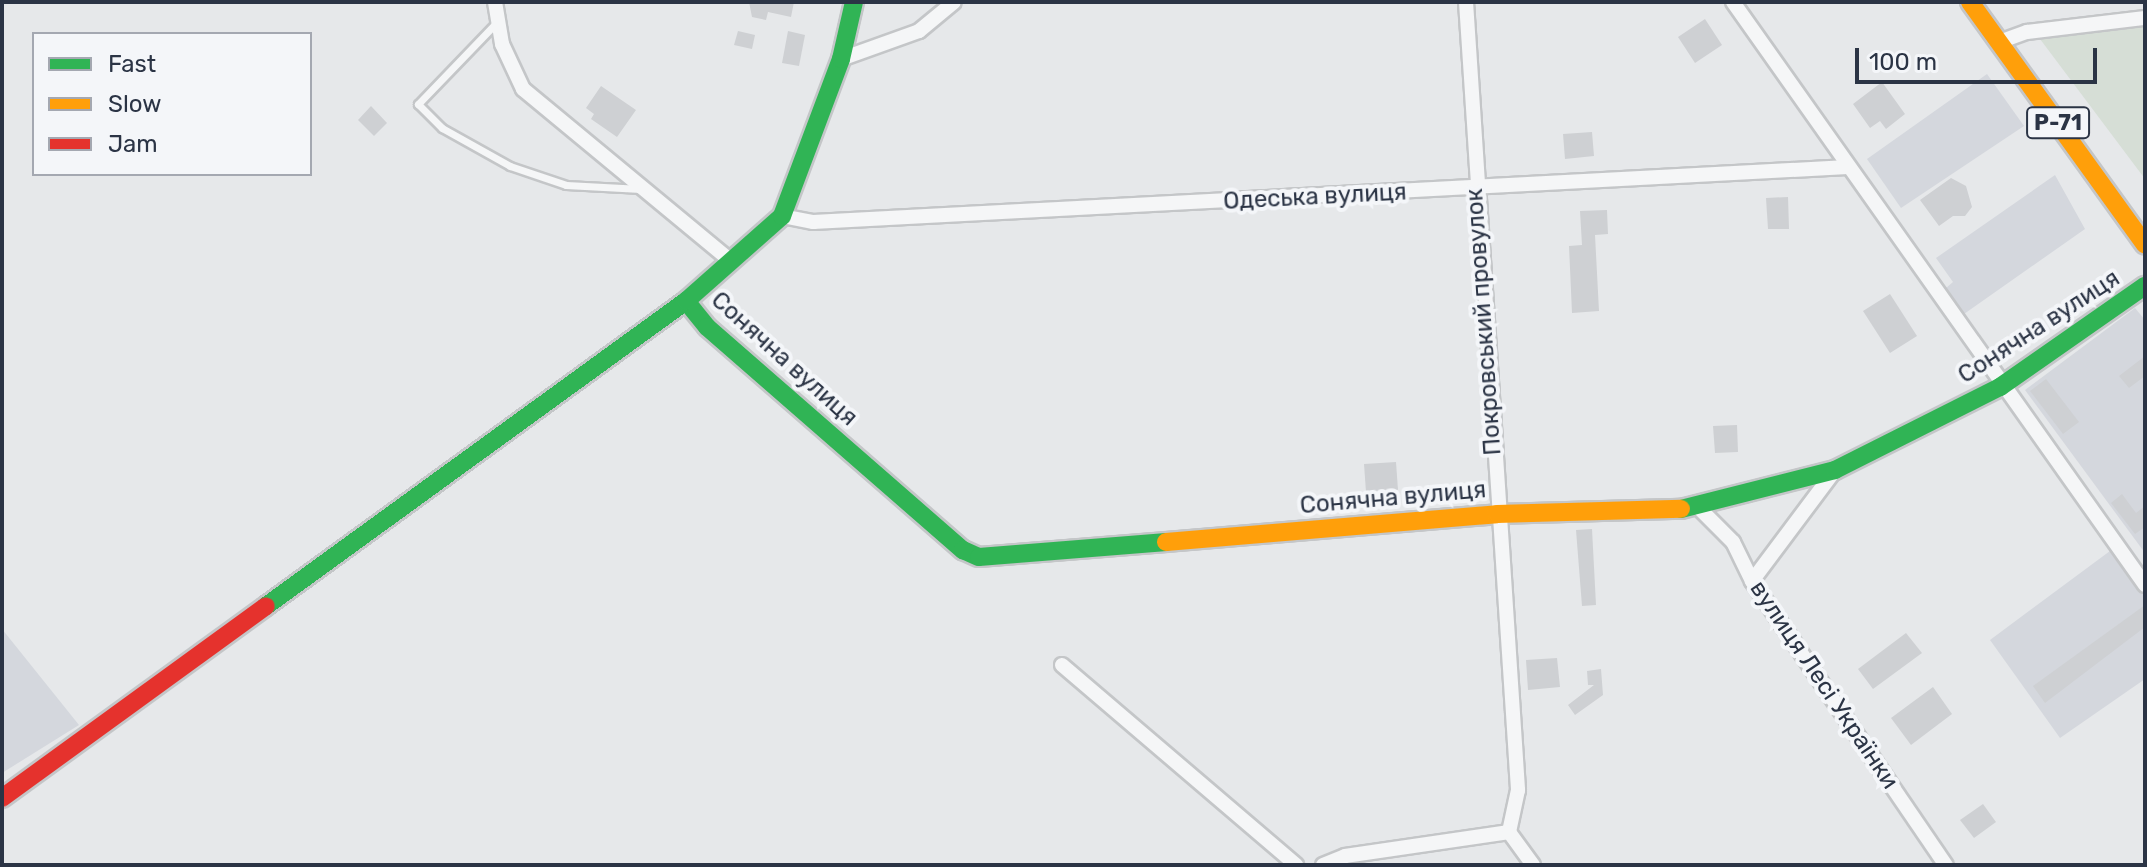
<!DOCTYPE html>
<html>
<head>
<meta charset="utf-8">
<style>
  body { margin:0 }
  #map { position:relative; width:2147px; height:867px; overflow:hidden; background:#e6e8ea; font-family:Rubik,sans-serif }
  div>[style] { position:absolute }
  .built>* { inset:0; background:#d4d7dd }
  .green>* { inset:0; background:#d6ded6 }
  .building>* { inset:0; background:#ced0d3 }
  .roads { filter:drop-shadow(2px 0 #c4c6c8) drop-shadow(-2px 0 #c4c6c8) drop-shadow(0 2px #c4c6c8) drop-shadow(0 -2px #c4c6c8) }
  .lane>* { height:7px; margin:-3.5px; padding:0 3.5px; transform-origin:3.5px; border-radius:3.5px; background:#f5f6f7 }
  .street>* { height:14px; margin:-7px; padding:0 7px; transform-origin:7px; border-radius:7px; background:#f5f6f7 }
  .fast>* { height:18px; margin:-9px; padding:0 9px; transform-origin:9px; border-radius:9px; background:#30b455 }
  .slow>* { height:18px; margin:-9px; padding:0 9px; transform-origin:9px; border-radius:9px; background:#ff9f0a }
  .jam>* { height:18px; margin:-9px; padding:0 9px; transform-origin:9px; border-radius:9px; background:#e5322d }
  span { translate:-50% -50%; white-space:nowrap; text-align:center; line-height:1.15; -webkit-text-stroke:8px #f4f6f9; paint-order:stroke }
  .shield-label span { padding:2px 6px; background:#f4f6f9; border:2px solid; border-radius:6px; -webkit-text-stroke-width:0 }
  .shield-label { font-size:22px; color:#2b3445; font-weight:700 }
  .street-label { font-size:24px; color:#2b3445 }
  .frame { position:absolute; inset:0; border:4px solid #2b3445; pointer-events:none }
  .legend { position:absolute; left:32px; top:32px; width:280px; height:144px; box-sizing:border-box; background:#f4f6f9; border:2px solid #a4a8b1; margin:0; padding:10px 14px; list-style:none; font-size:24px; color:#2b3445 }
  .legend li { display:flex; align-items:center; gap:16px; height:40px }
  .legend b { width:40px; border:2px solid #a4a8b1 }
  .scale { position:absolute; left:1855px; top:48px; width:242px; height:36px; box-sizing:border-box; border:4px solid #2b3445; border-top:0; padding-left:10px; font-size:24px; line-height:28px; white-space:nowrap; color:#2b3445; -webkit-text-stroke:6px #f4f6f9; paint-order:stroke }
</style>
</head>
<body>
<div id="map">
  <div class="built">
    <i style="clip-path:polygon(1987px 74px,2024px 126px,1901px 208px,1867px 159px)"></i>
    <i style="clip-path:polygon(2055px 175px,2085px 229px,1964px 314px,1946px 288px,1953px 282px,1936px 258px)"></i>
    <i style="clip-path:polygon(2135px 308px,2145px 320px,2145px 553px,2025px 390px)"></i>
    <i style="clip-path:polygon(2110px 551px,2145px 597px,2145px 679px,2060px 738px,1990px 640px)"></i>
    <i style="clip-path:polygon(2px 629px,79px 725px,2px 773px)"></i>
  </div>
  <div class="green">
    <i style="clip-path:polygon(2145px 26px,2145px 179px,2037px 35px)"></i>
  </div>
  <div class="building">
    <i style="clip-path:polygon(749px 2px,794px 2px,791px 17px,768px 12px,766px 20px,752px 17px)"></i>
    <i style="clip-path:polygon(1705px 19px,1722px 45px,1695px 63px,1678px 37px)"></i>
    <i style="clip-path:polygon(738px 31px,755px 35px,752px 49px,734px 45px)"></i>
    <i style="clip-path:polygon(788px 31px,805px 35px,799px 66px,782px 63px)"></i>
    <i style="clip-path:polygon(1882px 82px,1905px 114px,1886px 129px,1880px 121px,1870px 128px,1853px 104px)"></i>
    <i style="clip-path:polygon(601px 86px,636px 110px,617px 137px,591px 119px,594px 114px,586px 108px)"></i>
    <i style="clip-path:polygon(371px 106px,387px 123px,374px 136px,358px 120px)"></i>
    <i style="clip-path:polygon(1592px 132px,1594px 156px,1565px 159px,1563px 134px)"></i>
    <i style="clip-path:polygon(1951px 178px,1966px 186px,1972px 207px,1965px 216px,1953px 216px,1939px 226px,1920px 200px)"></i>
    <i style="clip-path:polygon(1788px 197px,1789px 229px,1768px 229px,1766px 198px)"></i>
    <i style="clip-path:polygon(1607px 210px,1608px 234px,1595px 235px,1599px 311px,1572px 313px,1569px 246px,1582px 245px,1580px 211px)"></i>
    <i style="clip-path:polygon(1890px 294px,1917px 336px,1890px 353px,1863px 311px)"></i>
    <i style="clip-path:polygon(2145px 356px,2145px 376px,2129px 388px,2119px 376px)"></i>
    <i style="clip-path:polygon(2046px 379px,2079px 422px,2063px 434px,2030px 391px)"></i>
    <i style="clip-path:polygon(1737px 425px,1738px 452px,1715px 453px,1713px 426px)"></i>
    <i style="clip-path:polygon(1396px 462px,1398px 490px,1366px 492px,1364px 464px)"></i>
    <i style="clip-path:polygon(2122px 494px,2136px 513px,2145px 506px,2145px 527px,2135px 534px,2111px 503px)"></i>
    <i style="clip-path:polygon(1592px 529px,1596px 605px,1582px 606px,1576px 530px)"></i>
    <i style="clip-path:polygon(2145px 605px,2145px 627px,2045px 703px,2033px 686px)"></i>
    <i style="clip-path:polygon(1906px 633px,1922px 653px,1873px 689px,1858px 669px)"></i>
    <i style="clip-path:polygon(1557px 658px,1560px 687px,1528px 690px,1526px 660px)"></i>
    <i style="clip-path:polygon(1601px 669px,1603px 695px,1575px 715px,1568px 705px,1594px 685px,1588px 685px,1587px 671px)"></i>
    <i style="clip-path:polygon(1933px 687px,1952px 714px,1911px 745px,1891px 718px)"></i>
    <i style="clip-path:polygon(1983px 804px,1996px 822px,1974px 838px,1960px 820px)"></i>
  </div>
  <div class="roads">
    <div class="lane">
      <i style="left:497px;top:22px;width:114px;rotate:133.9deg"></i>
      <i style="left:418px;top:104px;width:34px;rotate:45deg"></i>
      <i style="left:442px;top:128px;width:78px;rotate:29.2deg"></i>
      <i style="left:510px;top:166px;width:59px;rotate:18.7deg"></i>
      <i style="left:566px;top:185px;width:75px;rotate:3.1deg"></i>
    </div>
    <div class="street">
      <i style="left:495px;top:2px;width:43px;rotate:80.5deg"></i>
      <i style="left:502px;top:44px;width:50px;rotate:65deg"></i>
      <i style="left:523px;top:89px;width:271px;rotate:39.6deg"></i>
      <i style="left:1466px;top:2px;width:790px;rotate:86.22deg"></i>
      <i style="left:1518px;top:790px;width:43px;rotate:102.1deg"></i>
      <i style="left:1733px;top:2px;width:714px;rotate:54.75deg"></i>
      <i style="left:1999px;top:42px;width:30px;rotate:-20deg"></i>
      <i style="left:2027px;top:32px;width:119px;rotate:-6.8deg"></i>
      <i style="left:841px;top:59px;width:83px;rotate:-19.7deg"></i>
      <i style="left:919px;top:31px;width:45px;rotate:-39.6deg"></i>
      <i style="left:782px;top:216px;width:32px;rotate:11deg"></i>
      <i style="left:813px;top:222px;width:1036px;rotate:-3.04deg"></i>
      <i style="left:1699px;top:508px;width:48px;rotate:45deg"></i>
      <i style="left:1733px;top:542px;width:43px;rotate:64deg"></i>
      <i style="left:1752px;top:581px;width:344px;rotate:55.7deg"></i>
      <i style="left:1752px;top:581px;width:139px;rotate:-53.2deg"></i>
      <i style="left:1062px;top:665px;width:308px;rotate:40.5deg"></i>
      <i style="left:1323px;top:865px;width:24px;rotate:-22deg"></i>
      <i style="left:1345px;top:856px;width:166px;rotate:-8.3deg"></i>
      <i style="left:1509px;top:832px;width:41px;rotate:54deg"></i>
    </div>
    <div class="fast">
      <i style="left:686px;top:301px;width:33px;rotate:51deg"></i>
      <i style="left:707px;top:327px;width:340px;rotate:41.1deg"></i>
      <i style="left:963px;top:550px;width:17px;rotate:24deg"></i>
      <i style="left:979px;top:557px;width:188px;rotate:-4.6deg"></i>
      <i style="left:1681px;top:509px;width:159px;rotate:-14.2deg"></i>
      <i style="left:1835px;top:470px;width:185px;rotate:-26.7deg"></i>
      <i style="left:2000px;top:387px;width:177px;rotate:-34.9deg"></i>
      <i style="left:266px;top:606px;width:519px;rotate:-35.99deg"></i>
      <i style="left:686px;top:301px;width:128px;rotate:-41.5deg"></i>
      <i style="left:782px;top:216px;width:168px;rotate:-69.4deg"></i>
      <i style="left:841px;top:59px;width:58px;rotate:-77.2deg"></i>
    </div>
    <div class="slow">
      <i style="left:1970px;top:2px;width:299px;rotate:54.2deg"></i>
      <i style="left:1166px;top:542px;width:332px;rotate:-4.8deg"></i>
      <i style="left:1497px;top:514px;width:184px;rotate:-1.6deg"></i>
    </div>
    <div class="jam">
      <i style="left:2px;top:798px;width:326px;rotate:-36deg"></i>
    </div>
  </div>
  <div class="shield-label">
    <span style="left:2058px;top:123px">Р-71</span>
  </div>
  <div class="street-label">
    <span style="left:1315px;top:197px;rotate:-3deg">Одеська вулиця</span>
    <span style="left:1484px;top:322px;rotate:-94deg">Покровський провулок</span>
    <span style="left:2039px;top:327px;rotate:-33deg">Сонячна вулиця</span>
    <span style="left:784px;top:359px;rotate:42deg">Сонячна вулиця</span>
    <span style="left:1393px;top:498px;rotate:-5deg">Сонячна вулиця</span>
    <span style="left:1824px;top:685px;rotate:56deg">вулиця Лесі Українки</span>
  </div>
  <div class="frame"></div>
  <ul class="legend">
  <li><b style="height:10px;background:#30b455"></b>Fast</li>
  <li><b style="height:10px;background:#ff9f0a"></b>Slow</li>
  <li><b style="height:10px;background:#e5322d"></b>Jam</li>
  </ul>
  <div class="scale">100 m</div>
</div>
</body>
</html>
